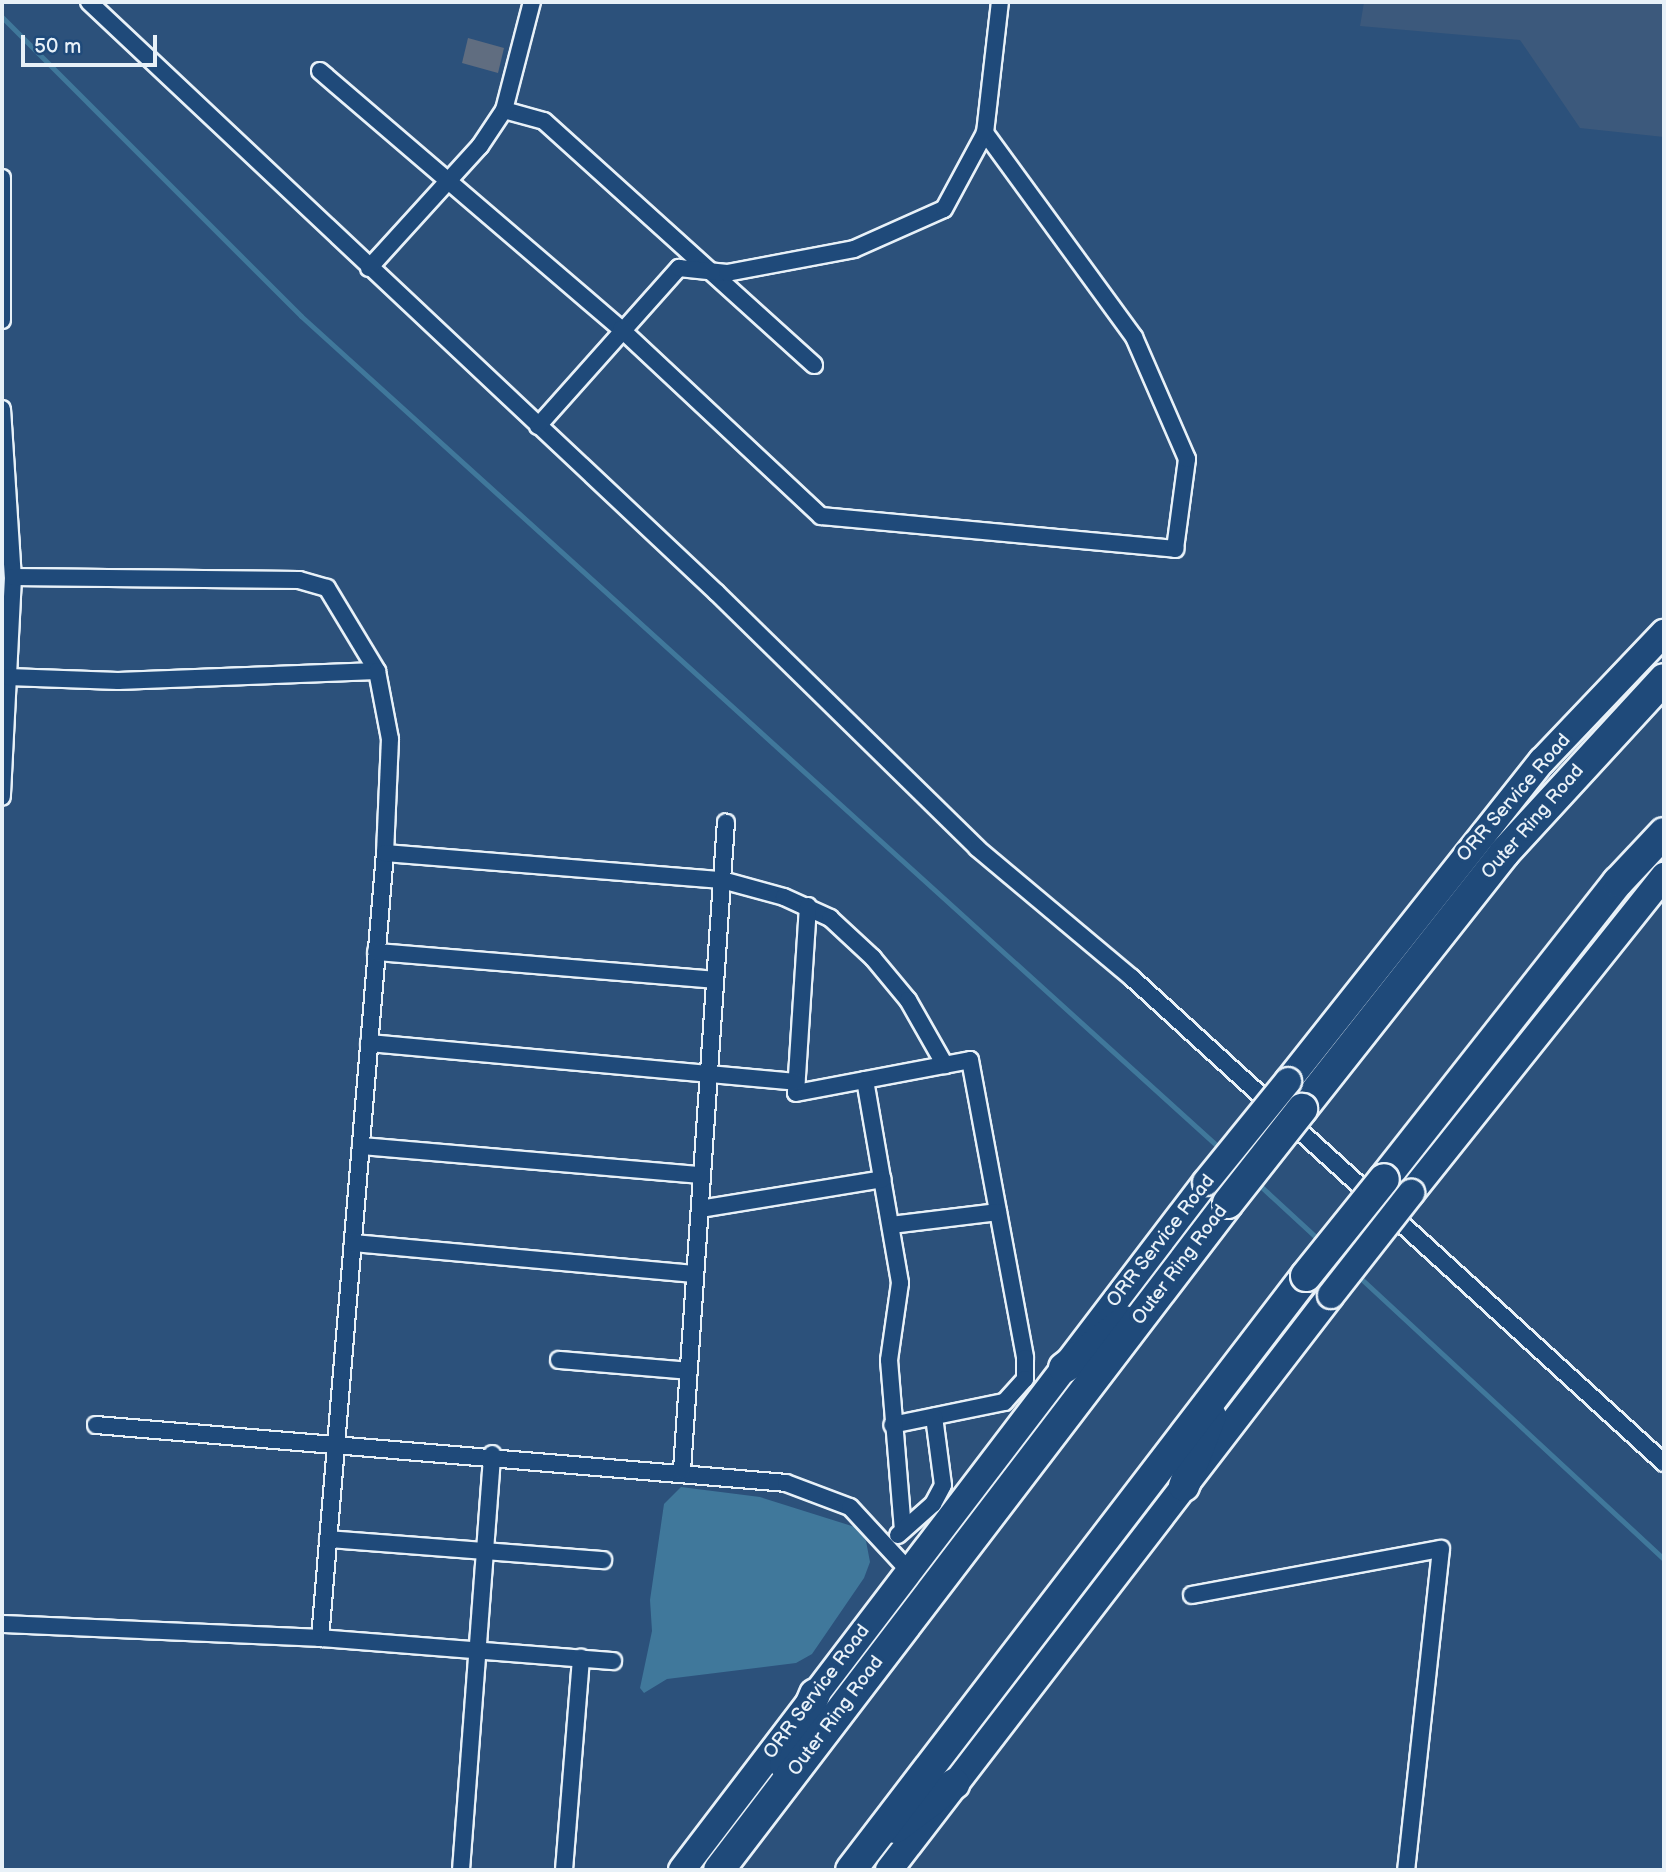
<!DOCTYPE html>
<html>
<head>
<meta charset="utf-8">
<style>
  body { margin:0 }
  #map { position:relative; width:1666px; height:1872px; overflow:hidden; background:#2c517b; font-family:"Balsamiq Sans",sans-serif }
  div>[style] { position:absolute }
  .built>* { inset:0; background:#3c597c }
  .water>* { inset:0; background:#40789b }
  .stream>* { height:5px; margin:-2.5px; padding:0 2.5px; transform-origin:2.5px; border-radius:2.5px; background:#40789b }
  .building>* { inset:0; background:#606d80 }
  .roads { filter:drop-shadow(2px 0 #e8f1f8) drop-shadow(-2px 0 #e8f1f8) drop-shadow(0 2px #e8f1f8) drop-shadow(0 -2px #e8f1f8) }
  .minor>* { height:16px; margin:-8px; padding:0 8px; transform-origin:8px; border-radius:8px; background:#1f4a7a }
  .primary>* { height:26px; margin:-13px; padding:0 13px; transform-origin:13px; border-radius:13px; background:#1f4a7a }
  .motorway>* { height:30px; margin:-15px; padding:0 15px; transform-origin:15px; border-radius:15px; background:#1f4a7a }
  .bridges { filter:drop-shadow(2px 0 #e8f1f8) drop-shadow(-2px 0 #e8f1f8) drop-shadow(0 2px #e8f1f8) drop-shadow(0 -2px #e8f1f8) }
  .primary-bridge>* { height:26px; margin:-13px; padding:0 13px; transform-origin:13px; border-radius:13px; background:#1f4a7a }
  .motorway-bridge>* { height:30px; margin:-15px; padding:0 15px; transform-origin:15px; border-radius:15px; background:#1f4a7a }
  span { translate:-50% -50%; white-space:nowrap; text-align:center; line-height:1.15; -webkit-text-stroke:7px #1f4a7a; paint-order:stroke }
  .street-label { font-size:19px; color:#e8f1f8 }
  .frame { position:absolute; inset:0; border:4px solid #e8f1f8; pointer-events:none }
  .scale { position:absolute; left:21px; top:35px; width:136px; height:32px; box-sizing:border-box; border:4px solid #e8f1f8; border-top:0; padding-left:9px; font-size:21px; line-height:24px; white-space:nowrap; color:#e8f1f8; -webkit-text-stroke:5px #1f4a7a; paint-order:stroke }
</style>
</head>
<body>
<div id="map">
  <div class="built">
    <i style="clip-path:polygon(1364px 2px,1664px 2px,1664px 137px,1580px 128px,1520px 40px,1360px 26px)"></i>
  </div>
  <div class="water">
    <i style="clip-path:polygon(681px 1487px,760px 1497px,855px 1527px,866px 1541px,870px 1562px,864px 1578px,812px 1654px,796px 1663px,667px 1679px,644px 1693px,640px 1688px,652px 1631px,650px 1600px,664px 1504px)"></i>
  </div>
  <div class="stream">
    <i style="left:2px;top:17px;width:423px;rotate:45deg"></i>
    <i style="left:301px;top:316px;width:1244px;rotate:42.17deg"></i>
    <i style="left:1255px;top:1181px;width:88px;rotate:42.7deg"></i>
    <i style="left:1356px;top:1274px;width:420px;rotate:42.8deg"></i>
  </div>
  <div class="building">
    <i style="clip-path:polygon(468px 38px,504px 48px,498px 73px,462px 63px)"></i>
  </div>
  <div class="roads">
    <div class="minor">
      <i style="left:89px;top:2px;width:862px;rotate:43.26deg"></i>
      <i style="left:717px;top:593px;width:364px;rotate:44.4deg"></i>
      <i style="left:977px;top:848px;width:202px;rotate:40deg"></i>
      <i style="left:1132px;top:978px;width:720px;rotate:42.35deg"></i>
      <i style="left:320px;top:71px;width:396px;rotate:40.6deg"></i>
      <i style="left:621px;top:329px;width:274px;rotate:43.1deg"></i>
      <i style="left:821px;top:516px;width:356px;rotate:5.3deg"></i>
      <i style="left:1175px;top:549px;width:91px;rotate:-82.4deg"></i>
      <i style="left:1187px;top:459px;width:133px;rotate:-113.5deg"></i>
      <i style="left:1134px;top:337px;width:253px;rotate:-126.1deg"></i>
      <i style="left:504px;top:110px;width:41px;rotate:15.4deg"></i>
      <i style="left:544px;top:121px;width:364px;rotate:42.1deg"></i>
      <i style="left:2px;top:178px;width:142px;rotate:90deg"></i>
      <i style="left:369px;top:268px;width:165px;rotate:-47.7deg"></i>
      <i style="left:480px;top:146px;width:43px;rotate:-56.3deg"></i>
      <i style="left:504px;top:110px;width:112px;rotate:-75.5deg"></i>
      <i style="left:2px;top:409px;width:168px;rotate:86.3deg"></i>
      <i style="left:13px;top:577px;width:220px;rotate:92.9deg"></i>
      <i style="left:538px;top:426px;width:212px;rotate:-48.3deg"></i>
      <i style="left:679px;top:268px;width:48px;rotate:5.9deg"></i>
      <i style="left:727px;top:273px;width:129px;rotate:-10.7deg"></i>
      <i style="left:854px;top:249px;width:98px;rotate:-24deg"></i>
      <i style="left:944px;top:209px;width:86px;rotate:-61.7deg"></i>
      <i style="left:985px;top:133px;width:132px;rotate:-83.5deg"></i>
      <i style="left:13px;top:577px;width:286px;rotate:0.6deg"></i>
      <i style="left:299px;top:580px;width:29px;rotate:16deg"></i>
      <i style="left:327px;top:588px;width:97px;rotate:58.9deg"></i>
      <i style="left:8px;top:677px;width:110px;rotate:2.1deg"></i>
      <i style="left:118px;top:681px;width:259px;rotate:-2.2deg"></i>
      <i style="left:377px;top:671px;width:69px;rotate:79.2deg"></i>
      <i style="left:390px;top:739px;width:114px;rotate:92.5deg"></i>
      <i style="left:385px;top:853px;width:788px;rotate:94.73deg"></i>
      <i style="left:385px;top:853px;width:338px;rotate:4.6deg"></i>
      <i style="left:722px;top:880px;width:64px;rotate:15.3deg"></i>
      <i style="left:784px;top:897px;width:51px;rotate:24.5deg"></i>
      <i style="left:830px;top:918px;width:59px;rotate:42.9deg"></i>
      <i style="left:873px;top:958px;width:55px;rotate:50.2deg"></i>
      <i style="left:908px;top:1000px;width:75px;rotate:60.4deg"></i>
      <i style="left:808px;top:906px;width:187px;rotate:93.7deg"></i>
      <i style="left:796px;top:1093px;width:177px;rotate:-10.7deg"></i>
      <i style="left:970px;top:1060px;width:303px;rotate:79.5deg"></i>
      <i style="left:1025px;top:1358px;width:21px;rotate:90deg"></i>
      <i style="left:1025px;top:1379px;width:31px;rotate:132deg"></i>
      <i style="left:1004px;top:1402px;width:114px;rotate:168.4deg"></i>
      <i style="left:376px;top:952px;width:340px;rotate:4.7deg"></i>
      <i style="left:369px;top:1043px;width:429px;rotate:5.2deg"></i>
      <i style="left:865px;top:1080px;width:206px;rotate:80.2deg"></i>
      <i style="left:900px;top:1283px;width:78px;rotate:98.1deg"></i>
      <i style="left:889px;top:1360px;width:171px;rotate:85.3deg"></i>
      <i style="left:361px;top:1146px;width:342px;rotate:4.9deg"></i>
      <i style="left:700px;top:1209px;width:185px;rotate:-9.3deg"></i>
      <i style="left:891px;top:1225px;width:108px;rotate:-6.9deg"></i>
      <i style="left:353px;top:1243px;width:343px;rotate:5.2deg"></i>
      <i style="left:559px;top:1360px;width:130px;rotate:4.8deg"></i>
      <i style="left:96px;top:1425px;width:692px;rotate:4.8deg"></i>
      <i style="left:786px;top:1483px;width:68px;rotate:20.6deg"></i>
      <i style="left:850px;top:1507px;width:87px;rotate:47.3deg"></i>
      <i style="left:682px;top:1470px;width:649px;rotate:-86.12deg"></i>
      <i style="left:898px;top:1535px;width:47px;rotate:-41.5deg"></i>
      <i style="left:933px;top:1504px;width:21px;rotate:-62deg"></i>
      <i style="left:943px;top:1485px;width:69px;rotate:-97.5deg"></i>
      <i style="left:328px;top:1539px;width:276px;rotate:4.4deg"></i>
      <i style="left:1192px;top:1595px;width:253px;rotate:-10.5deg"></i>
      <i style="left:1441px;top:1549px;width:323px;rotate:96.2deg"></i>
      <i style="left:2px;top:1624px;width:318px;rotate:2.5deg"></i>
      <i style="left:320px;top:1638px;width:294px;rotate:4.5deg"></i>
      <i style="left:461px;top:1870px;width:417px;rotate:-85.7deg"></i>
      <i style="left:564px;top:1870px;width:213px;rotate:-85.4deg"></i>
    </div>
    <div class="primary">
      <i style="left:1288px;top:1081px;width:409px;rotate:-51.6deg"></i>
      <i style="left:1542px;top:761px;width:177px;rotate:-46.4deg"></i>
      <i style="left:1411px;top:1193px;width:406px;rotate:-51.4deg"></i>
      <i style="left:682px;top:1870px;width:865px;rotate:-52.71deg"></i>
      <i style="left:889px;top:1870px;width:725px;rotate:-52.45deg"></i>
    </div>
    <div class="motorway">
      <i style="left:1302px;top:1109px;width:326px;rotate:-51.7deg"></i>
      <i style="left:1504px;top:853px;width:236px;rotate:-47.4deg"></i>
      <i style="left:1384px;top:1179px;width:378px;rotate:-51.8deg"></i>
      <i style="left:1618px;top:882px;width:67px;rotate:-46.8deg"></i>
      <i style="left:1064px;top:1368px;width:77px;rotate:-37.6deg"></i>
      <i style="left:1184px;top:1486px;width:75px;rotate:-68.9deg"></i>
      <i style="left:785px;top:1765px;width:77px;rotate:-67.1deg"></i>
      <i style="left:895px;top:1828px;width:74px;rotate:-36.7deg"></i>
      <i style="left:719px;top:1870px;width:839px;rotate:-52.65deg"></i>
      <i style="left:851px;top:1870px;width:748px;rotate:-52.55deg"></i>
    </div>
  </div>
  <div class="bridges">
    <div class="primary-bridge">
      <i style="left:1206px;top:1182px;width:130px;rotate:-50.9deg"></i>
      <i style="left:1331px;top:1295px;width:130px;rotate:-51.9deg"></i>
    </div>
    <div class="motorway-bridge">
      <i style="left:1228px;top:1203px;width:120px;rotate:-51.8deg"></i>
      <i style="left:1306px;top:1276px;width:124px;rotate:-51.2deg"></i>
    </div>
  </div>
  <div class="street-label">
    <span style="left:1514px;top:798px;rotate:-49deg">ORR Service Road</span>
    <span style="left:1533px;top:822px;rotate:-49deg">Outer Ring Road</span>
    <span style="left:1161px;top:1241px;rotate:-52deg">ORR Service Road</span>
    <span style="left:1180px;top:1265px;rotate:-53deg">Outer Ring Road</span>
    <span style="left:817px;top:1692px;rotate:-53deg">ORR Service Road</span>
    <span style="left:836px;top:1716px;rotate:-53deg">Outer Ring Road</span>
  </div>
  <div class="frame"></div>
  <div class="scale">50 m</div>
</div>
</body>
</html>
